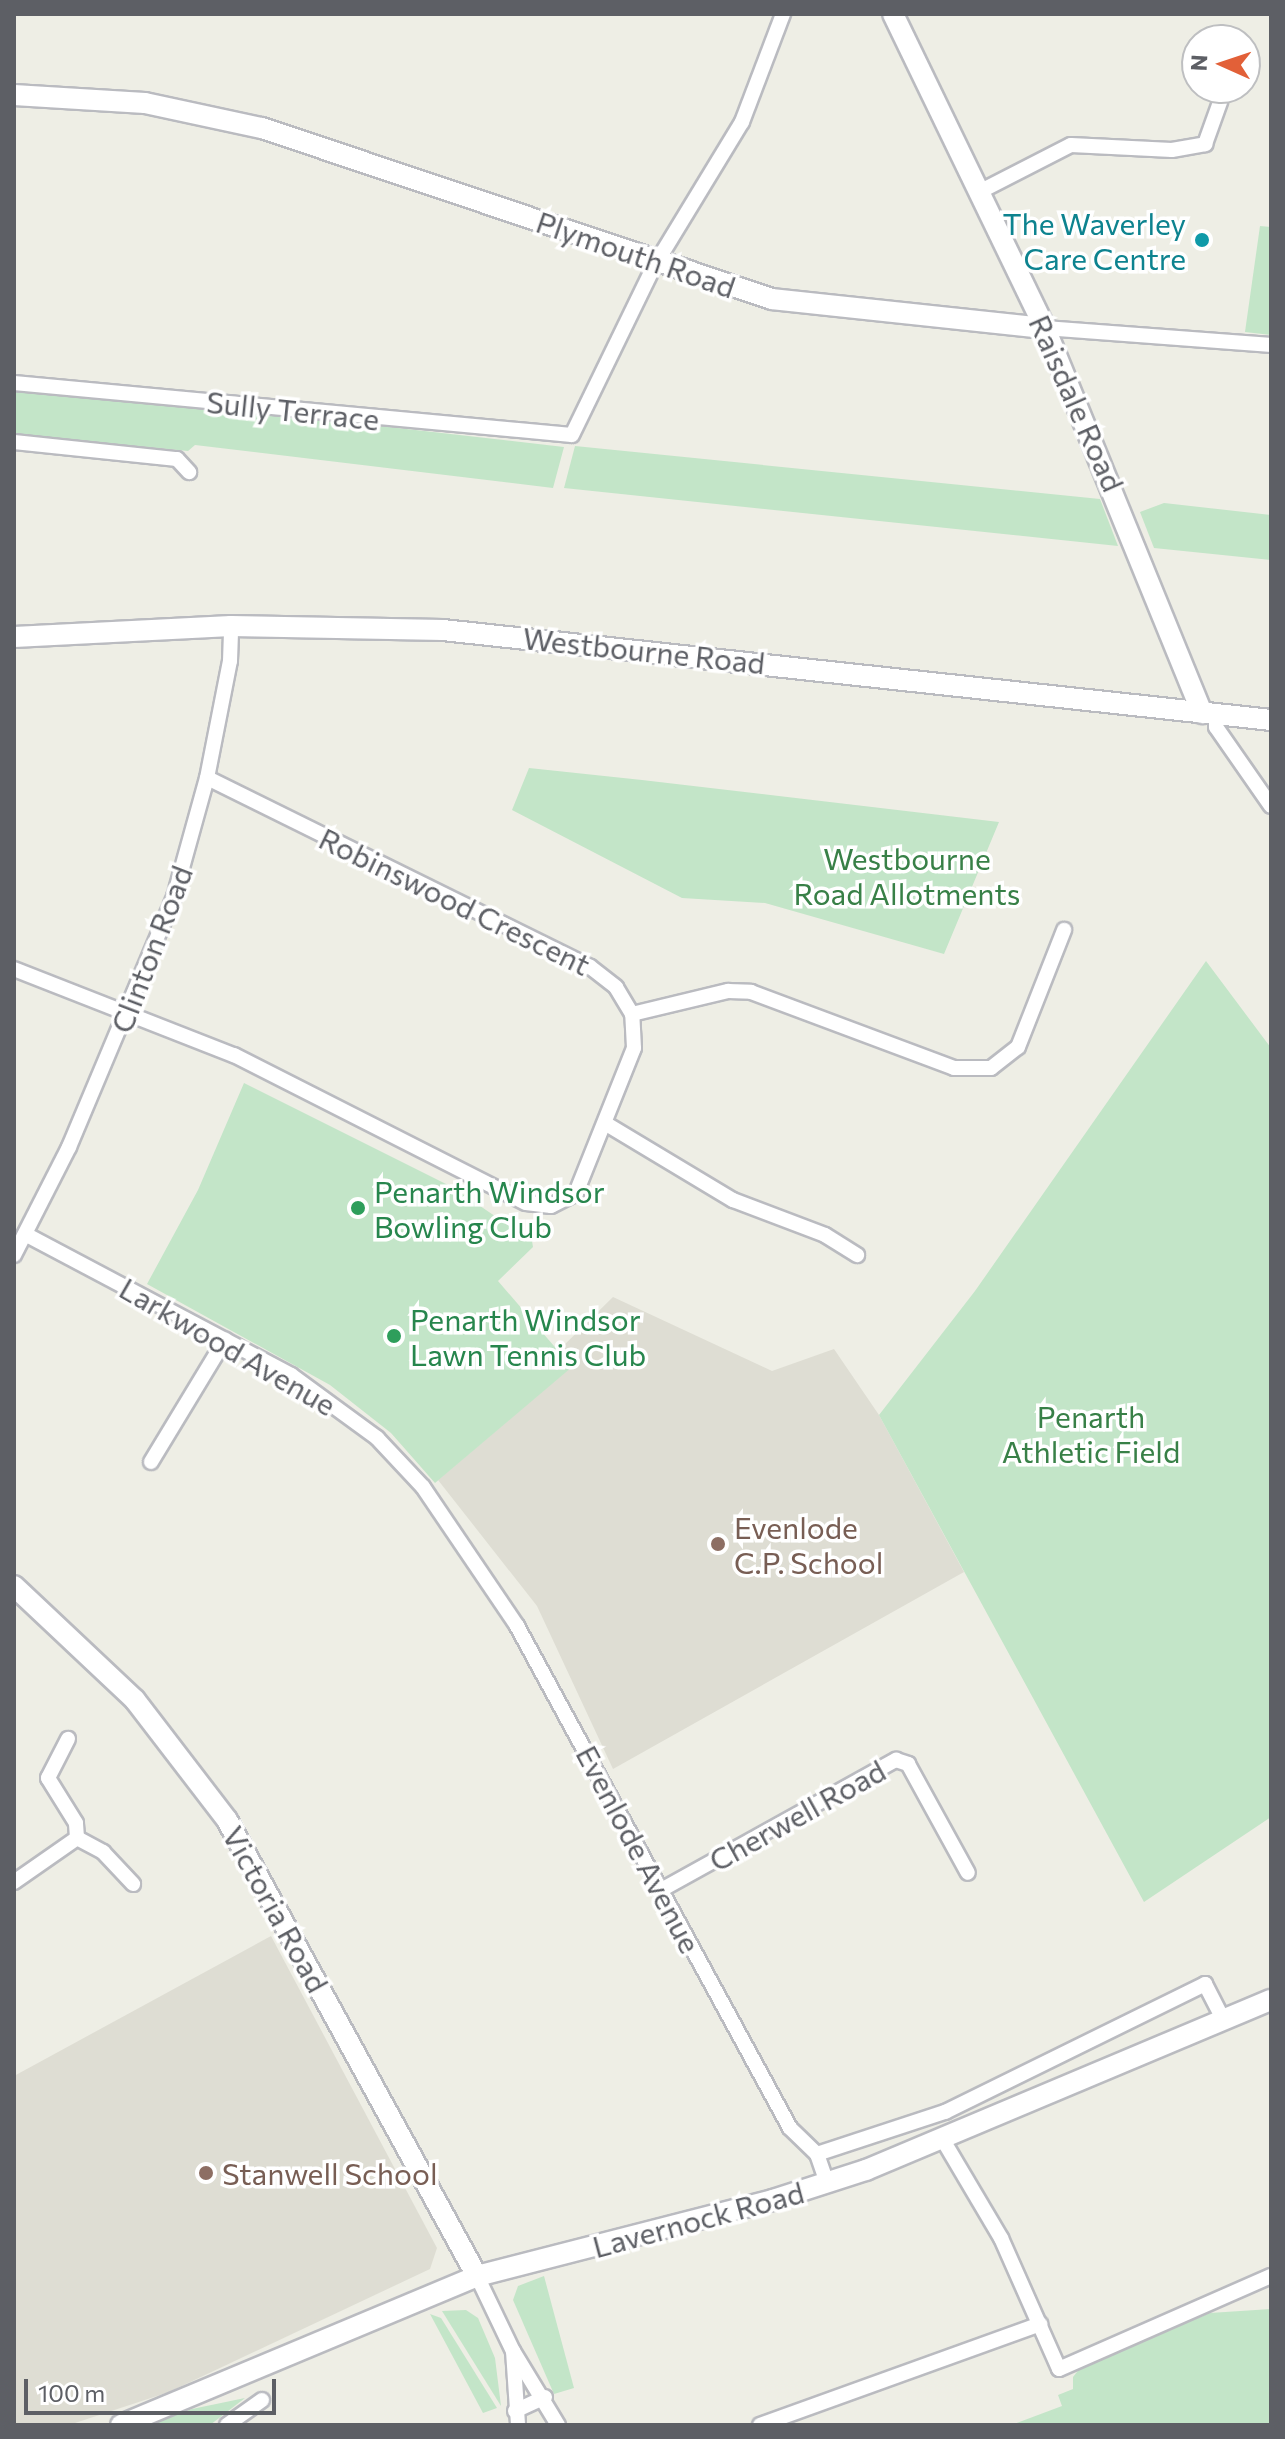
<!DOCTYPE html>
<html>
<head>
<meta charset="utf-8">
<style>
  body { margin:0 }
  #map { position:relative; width:1285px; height:2439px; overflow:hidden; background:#eeeee5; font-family:Commissioner,sans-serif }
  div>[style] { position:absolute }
  .education>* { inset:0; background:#deddd3 }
  .green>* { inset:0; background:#c3e5c8 }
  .roads { filter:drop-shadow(2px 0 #babbc0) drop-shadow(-2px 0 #babbc0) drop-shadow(0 2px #babbc0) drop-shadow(0 -2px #babbc0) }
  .street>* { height:14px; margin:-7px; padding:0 7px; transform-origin:7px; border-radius:7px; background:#fff }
  .secondary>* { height:20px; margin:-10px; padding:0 10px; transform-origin:10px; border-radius:10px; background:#fff }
  .dots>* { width:22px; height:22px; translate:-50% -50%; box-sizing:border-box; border:4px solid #fff; border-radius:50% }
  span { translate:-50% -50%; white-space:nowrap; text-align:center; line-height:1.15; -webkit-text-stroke:7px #fff; paint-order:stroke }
  .culture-label { font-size:30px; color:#0d838f }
  .right { translate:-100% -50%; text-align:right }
  .street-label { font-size:30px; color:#5d5f65 }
  .park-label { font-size:30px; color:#388047 }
  .leisure-label { font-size:30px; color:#27864d }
  .left { translate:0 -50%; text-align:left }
  .education-label { font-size:30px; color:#785e54 }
  .frame { position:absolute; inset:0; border:16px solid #5d5f65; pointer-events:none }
  .north { position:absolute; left:1181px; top:24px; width:80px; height:80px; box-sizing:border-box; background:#fff; border:2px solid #bebfc1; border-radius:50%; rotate:273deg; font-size:22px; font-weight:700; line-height:32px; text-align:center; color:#5d5f65 }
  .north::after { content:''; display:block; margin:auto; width:28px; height:36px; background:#e26038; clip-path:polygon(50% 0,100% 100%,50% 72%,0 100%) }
  .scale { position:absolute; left:24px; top:2379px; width:252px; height:36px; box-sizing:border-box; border:4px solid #5d5f65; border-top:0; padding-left:10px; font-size:24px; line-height:28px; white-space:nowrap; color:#5d5f65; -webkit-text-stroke:6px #fff; paint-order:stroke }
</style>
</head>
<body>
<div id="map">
  <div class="education">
    <i style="clip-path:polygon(613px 1297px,772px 1371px,834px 1349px,879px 1415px,964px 1572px,613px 1769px,537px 1606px,438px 1480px,571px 1367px,557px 1352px)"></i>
    <i style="clip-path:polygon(271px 1936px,437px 2248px,430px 2269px,169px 2392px,69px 2425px,14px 2425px,14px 2076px)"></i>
  </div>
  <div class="green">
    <i style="clip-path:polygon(1260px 226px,1271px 227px,1271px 335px,1245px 332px)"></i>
    <i style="clip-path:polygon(14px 391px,389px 427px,564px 447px,553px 488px,195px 445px,188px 451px,14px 434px)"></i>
    <i style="clip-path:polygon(575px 446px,1100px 499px,1118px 546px,564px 488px)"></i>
    <i style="clip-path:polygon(1164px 503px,1271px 515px,1271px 560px,1154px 548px,1140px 512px)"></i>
    <i style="clip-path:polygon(529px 768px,642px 780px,999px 822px,944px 954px,765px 903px,682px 898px,512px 810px)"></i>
    <i style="clip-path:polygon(1206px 961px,1271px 1048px,1271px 1817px,1144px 1902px,879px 1415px,975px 1291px)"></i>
    <i style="clip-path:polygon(244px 1083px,452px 1187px,532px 1241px,533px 1247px,498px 1281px,572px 1367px,435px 1483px,391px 1433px,330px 1385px,147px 1284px,198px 1190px)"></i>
    <i style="clip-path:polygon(544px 2276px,574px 2388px,554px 2394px,513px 2300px,518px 2286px)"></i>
    <i style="clip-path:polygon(1271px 2309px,1271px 2425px,1011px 2425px,1062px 2406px,1058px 2395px,1073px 2389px,1073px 2377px,1081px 2367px,1210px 2313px)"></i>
    <i style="clip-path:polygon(466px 2310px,478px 2318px,495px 2358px,501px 2406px,442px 2311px)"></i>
    <i style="clip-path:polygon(430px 2314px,441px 2318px,497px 2408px,483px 2413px)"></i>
    <i style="clip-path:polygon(245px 2398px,210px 2425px,148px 2425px,192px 2409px)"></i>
  </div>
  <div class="roads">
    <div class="street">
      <i style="left:979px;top:192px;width:103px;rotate:-27.1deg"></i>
      <i style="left:1071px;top:145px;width:101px;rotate:2.8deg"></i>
      <i style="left:1172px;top:150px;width:34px;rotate:-10deg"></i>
      <i style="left:1205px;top:144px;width:45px;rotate:-70.3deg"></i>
      <i style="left:1045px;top:328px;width:227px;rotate:4.3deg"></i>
      <i style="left:14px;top:383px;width:560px;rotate:5.32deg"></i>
      <i style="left:572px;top:435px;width:183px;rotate:-64.1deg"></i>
      <i style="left:652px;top:270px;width:173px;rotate:-58.7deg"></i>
      <i style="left:742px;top:122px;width:116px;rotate:-69.2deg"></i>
      <i style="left:14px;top:442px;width:164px;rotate:6deg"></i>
      <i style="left:177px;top:459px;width:18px;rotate:47deg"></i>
      <i style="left:1216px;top:714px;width:13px;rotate:90deg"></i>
      <i style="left:1216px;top:727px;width:96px;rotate:55.2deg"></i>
      <i style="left:14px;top:969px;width:236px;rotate:21.4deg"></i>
      <i style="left:234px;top:1055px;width:327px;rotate:26.9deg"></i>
      <i style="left:526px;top:1203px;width:25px;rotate:7deg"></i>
      <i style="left:551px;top:1206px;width:28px;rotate:-27deg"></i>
      <i style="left:576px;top:1193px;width:156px;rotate:-68.2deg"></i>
      <i style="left:634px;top:1048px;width:34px;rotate:-93deg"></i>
      <i style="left:632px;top:1014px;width:31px;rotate:-121deg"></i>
      <i style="left:616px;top:987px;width:33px;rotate:-142deg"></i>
      <i style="left:590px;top:967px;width:427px;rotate:-153.7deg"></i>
      <i style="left:632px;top:1014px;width:99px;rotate:-13.5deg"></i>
      <i style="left:728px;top:991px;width:23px;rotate:2deg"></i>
      <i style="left:751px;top:992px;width:217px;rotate:20.5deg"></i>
      <i style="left:954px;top:1068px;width:37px"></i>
      <i style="left:991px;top:1068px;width:34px;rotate:-38deg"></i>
      <i style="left:1018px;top:1047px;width:126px;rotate:-68.5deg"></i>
      <i style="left:608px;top:1125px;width:146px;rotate:31deg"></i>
      <i style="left:733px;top:1200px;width:98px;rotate:20.8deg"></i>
      <i style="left:825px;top:1235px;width:38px;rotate:32deg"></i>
      <i style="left:25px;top:1234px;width:301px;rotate:27.9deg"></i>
      <i style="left:291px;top:1375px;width:107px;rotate:36.2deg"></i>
      <i style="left:377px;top:1438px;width:67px;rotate:46.8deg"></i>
      <i style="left:423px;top:1487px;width:168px;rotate:55.9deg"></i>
      <i style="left:517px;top:1626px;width:571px;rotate:61.46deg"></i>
      <i style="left:790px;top:2128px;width:37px;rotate:44deg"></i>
      <i style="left:817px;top:2154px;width:31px;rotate:71deg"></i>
      <i style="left:14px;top:1255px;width:121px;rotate:-63deg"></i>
      <i style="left:69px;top:1147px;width:271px;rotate:-67.2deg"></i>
      <i style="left:174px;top:897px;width:123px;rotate:-74.5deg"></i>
      <i style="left:207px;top:778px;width:119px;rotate:-78.9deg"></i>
      <i style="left:230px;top:661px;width:35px;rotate:-88deg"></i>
      <i style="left:151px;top:1462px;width:143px;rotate:-58.8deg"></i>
      <i style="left:77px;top:1838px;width:30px;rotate:28deg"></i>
      <i style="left:103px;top:1852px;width:44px;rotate:46.8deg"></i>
      <i style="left:14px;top:1882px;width:77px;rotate:-34.9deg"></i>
      <i style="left:77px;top:1838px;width:15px;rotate:-94deg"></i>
      <i style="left:76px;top:1823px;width:53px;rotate:-121.9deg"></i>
      <i style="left:48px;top:1778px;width:44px;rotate:-62.9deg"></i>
      <i style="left:661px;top:1890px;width:269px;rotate:-29deg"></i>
      <i style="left:896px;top:1760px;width:13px;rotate:18deg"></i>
      <i style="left:908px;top:1764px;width:124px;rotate:61.2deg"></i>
      <i style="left:943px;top:2140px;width:114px;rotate:59.4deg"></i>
      <i style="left:1001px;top:2238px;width:143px;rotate:66.1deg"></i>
      <i style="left:1059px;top:2369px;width:232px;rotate:-23.7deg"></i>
      <i style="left:817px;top:2154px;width:135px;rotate:-18.2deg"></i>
      <i style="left:945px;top:2112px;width:290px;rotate:-26.2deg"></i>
      <i style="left:1205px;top:1984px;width:42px;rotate:62.8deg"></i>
      <i style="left:477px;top:2276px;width:83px;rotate:64.4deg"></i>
      <i style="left:513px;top:2351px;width:87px;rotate:58.7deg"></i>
      <i style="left:513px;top:2351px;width:74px;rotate:86.1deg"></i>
      <i style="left:515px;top:2411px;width:33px;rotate:-25deg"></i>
      <i style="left:227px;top:2425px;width:43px;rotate:-35.5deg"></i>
      <i style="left:760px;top:2425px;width:298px;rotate:-19.8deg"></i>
    </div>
    <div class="secondary">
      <i style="left:893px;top:14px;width:349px;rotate:64.2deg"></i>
      <i style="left:1045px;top:328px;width:416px;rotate:67.8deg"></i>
      <i style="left:14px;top:95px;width:131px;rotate:3.5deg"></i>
      <i style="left:145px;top:103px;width:120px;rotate:12.1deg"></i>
      <i style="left:262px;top:128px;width:538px;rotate:18.54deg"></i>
      <i style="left:772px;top:299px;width:275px;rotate:6.1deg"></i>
      <i style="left:14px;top:637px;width:217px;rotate:-2.9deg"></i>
      <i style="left:231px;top:626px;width:212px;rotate:1.1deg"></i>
      <i style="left:443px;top:630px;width:833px;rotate:6.2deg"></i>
      <i style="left:14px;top:1586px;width:166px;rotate:43.3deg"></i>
      <i style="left:135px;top:1700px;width:151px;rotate:52.5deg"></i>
      <i style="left:227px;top:1820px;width:520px;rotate:61.27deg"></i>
      <i style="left:121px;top:2425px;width:386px;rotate:-22.7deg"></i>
      <i style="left:477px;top:2276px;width:306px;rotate:-14.4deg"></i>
      <i style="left:773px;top:2200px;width:98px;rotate:-17.9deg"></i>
      <i style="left:866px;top:2170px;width:439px;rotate:-22.8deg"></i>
    </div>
  </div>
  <div class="dots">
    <i style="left:1202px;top:240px;background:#0f9aa8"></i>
    <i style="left:358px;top:1208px;background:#2e9e5b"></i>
    <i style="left:394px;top:1336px;background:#2e9e5b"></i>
    <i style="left:718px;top:1544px;background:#8d6e63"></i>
    <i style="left:206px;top:2173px;background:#8d6e63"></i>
  </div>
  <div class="culture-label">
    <span class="right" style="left:1186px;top:240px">The Waverley<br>Care Centre</span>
  </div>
  <div class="street-label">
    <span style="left:636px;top:254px;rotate:19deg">Plymouth Road</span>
    <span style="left:1077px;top:403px;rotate:66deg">Raisdale Road</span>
    <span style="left:293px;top:410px;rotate:6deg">Sully Terrace</span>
    <span style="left:644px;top:650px;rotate:6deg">Westbourne Road</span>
    <span style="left:455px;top:901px;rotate:26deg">Robinswood Crescent</span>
    <span style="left:151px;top:949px;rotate:-69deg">Clinton Road</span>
    <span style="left:228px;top:1346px;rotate:30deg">Larkwood Avenue</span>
    <span style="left:797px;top:1815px;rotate:-29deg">Cherwell Road</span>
    <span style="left:639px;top:1849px;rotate:62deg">Evenlode Avenue</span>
    <span style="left:276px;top:1909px;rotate:61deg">Victoria Road</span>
    <span style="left:698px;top:2219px;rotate:-15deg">Lavernock Road</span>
  </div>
  <div class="park-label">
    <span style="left:907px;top:875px">Westbourne<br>Road Allotments</span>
    <span style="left:1091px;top:1433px">Penarth<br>Athletic Field</span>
  </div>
  <div class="leisure-label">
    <span class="left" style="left:374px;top:1208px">Penarth Windsor<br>Bowling Club</span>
    <span class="left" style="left:410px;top:1336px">Penarth Windsor<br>Lawn Tennis Club</span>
  </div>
  <div class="education-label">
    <span class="left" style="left:734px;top:1544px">Evenlode<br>C.P. School</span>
    <span class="left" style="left:222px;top:2173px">Stanwell School</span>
  </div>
  <div class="frame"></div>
  <div class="north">N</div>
  <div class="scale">100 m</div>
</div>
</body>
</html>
